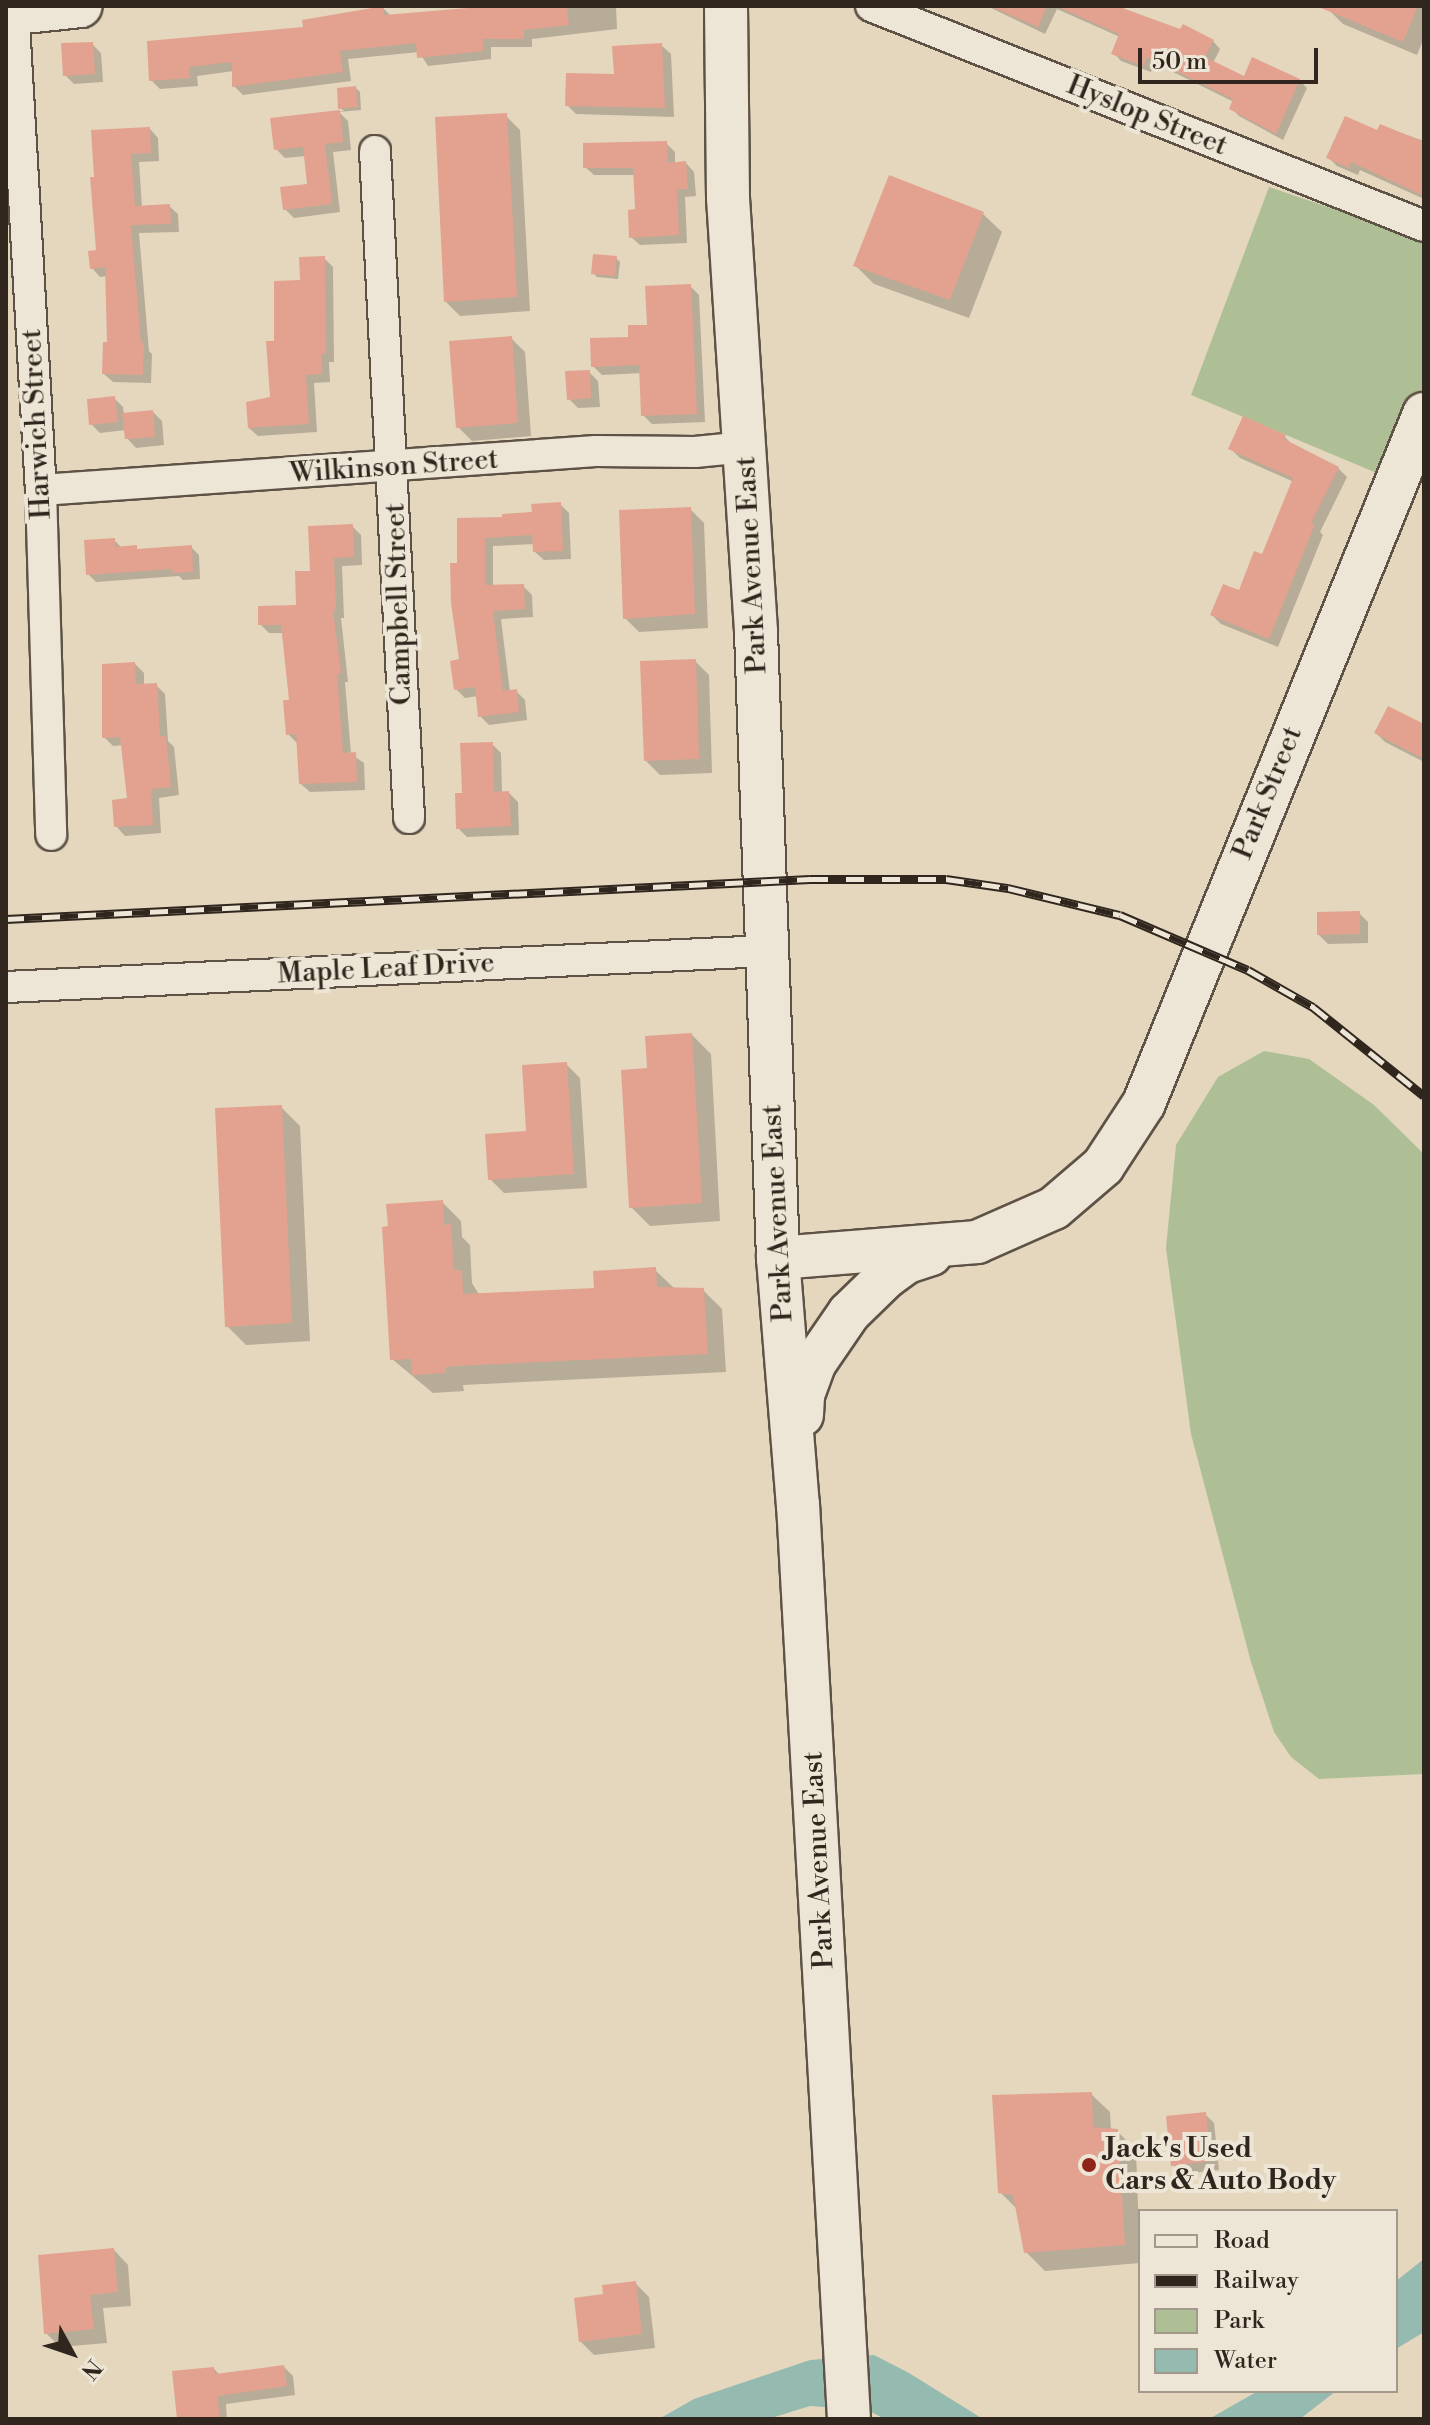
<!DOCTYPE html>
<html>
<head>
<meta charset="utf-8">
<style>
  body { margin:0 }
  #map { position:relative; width:1430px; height:2425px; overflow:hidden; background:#e4d7be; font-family:"Libre Bodoni",serif }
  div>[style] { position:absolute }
  .green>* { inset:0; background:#aebf96 }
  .water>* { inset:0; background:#95bab0 }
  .shadow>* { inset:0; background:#0003 }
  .building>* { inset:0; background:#e3a28f }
  .roads { filter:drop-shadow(2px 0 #5e5246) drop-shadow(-2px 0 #5e5246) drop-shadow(0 2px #5e5246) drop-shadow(0 -2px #5e5246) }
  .street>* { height:30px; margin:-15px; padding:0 15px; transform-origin:15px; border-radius:15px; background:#ede5d5 }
  .secondary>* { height:42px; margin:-21px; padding:0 21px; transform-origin:21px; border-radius:21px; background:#ede5d5 }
  .rail>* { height:9px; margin-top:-4.5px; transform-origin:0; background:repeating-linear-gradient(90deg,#ede5d5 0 18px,#31261e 0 36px); box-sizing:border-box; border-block:2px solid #31261e }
  .dots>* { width:22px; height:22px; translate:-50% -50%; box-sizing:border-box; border:4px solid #ede5d5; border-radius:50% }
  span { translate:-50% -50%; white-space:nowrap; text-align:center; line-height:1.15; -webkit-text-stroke:8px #ede5d5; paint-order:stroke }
  .street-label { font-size:28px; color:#31261e }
  .poi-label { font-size:28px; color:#31261e; font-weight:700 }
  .left { translate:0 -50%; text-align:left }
  .frame { position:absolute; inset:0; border:8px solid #31261e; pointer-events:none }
  .legend { position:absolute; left:1138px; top:2209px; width:260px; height:184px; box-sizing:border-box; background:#ede5d5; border:2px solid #a2998c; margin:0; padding:10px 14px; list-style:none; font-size:24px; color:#31261e }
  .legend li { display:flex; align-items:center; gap:16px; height:40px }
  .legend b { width:40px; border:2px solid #a2998c }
  .north { position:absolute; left:32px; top:2313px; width:80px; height:80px; -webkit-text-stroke:6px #ede5d5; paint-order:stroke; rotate:130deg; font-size:22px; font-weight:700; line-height:32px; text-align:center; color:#31261e }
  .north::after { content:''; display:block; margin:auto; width:28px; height:36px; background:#31261e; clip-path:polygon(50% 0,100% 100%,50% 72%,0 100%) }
  .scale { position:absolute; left:1138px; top:48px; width:180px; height:36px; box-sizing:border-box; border:4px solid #31261e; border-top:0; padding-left:10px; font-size:24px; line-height:28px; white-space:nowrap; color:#31261e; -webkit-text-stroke:6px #ede5d5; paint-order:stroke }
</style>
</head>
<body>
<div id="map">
  <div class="green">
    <i style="clip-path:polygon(1269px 187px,1424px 240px,1424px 393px,1391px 479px,1191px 395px)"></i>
    <i style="clip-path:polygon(1264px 1051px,1309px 1059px,1374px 1105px,1424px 1154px,1424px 1774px,1319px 1779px,1291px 1757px,1274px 1732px,1251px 1662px,1191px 1434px,1166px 1248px,1176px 1145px,1218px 1077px)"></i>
  </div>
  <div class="water">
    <i style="clip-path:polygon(1424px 2259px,1424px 2332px,1396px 2349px,1396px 2281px)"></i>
    <i style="clip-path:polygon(874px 2355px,909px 2373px,983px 2419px,885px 2419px,867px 2410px,810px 2406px,768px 2419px,659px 2419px,694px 2399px,810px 2360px)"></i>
    <i style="clip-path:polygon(1258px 2391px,1336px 2391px,1300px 2419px,1209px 2419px)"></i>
  </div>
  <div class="shadow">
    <i style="clip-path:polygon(506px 6px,616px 6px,617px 29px,532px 39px,532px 47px,491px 47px,491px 59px,428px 66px,419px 52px,348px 59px,351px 81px,243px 95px,234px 86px,234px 71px,197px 76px,198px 86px,160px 89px,151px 80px,149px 43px,305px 28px,383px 8px,391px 16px)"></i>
    <i style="clip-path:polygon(987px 6px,1125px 6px,1123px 10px,1213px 41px,1220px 49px,1213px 63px,1245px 79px,1299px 80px,1307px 88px,1283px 140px,1239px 116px,1231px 108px,1234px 102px,1155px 63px,1151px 72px,1121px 61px,1114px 53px,1120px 37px,1057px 9px,1045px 34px)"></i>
    <i style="clip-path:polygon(1331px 6px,1424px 6px,1424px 38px,1417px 55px,1343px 24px,1329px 10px)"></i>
    <i style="clip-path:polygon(92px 44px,101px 53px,103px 82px,74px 84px,65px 75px)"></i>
    <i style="clip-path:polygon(661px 45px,671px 54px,674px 117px,576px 114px,567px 105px)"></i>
    <i style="clip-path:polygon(356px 88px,360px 92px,361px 110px,339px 112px,348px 121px,351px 150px,333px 152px,340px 212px,294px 218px,285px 209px,310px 185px,306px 156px,285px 158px,276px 149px,272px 119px,344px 111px,340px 108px)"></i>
    <i style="clip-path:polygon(506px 116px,520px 130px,530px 311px,460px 316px,446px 302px)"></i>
    <i style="clip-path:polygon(1381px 126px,1424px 141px,1424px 199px,1360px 170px,1358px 175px,1337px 166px,1328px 157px,1378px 133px)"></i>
    <i style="clip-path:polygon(150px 129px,158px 138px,159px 161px,139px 162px,142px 207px,169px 206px,178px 214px,179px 232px,139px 233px,149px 351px,152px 354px,151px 383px,113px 382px,104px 374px,109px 344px,107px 276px,100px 277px,92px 268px,99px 252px,92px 179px)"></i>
    <i style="clip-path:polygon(666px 143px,675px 152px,675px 164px,686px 163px,694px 172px,696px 196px,685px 197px,687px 243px,640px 245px,631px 237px,637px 211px,635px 175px,594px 175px,585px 167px)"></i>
    <i style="clip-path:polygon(983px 214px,1002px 232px,969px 318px,874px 284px,855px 265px)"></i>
    <i style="clip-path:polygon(324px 258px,333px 267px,334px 362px,329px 362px,330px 382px,314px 383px,317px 432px,258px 436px,249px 428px,272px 399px,276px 342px,302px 282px)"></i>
    <i style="clip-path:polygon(616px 258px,620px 262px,618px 279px,597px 277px,593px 273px)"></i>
    <i style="clip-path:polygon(690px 286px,699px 295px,705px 422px,652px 424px,643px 415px,642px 373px,602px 375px,593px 366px,650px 327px)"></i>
    <i style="clip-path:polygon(511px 338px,525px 352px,531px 436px,472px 441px,458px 427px)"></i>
    <i style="clip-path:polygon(589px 372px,598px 381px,600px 407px,578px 408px,569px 399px)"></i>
    <i style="clip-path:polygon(114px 398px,123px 407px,124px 415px,153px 412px,162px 421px,164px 445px,136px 448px,127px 438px,126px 430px,100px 433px,91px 424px)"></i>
    <i style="clip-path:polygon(1285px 437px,1295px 447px,1338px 468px,1347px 477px,1320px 532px,1323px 535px,1278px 647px,1221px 624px,1212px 615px,1240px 593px,1263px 556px,1294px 482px,1240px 458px,1231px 449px)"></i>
    <i style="clip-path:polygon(560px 504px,569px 513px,571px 559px,544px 560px,535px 552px,535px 544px,493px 546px,493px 587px,523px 586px,532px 595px,533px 617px,501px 619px,510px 692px,516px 691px,525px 700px,527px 720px,489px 725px,480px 716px,478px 696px,465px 698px,456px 689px,461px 661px,459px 520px,505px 519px)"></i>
    <i style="clip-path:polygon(690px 509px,704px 523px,708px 628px,639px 632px,625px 618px)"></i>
    <i style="clip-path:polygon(352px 526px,361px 535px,362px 565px,342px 566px,344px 618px,341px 618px,348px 682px,345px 682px,351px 754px,364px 763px,365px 790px,310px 792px,301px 784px,297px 743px,288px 734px,292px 702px,284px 633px,269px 633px,260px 624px,298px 606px,312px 573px)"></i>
    <i style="clip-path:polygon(114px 540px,122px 548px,136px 548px,139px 551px,191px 547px,199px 555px,200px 579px,183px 580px,179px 576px,96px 582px,88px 574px)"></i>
    <i style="clip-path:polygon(695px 661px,709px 675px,712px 773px,660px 775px,646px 761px)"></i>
    <i style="clip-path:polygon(135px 664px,144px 673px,144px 686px,156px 685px,165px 694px,168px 741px,174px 747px,179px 795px,159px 798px,161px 833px,125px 836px,116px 826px,129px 800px,123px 745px,113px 746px,104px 737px)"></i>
    <i style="clip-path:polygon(1424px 726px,1424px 762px,1385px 742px,1376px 733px)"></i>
    <i style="clip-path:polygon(492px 744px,501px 753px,502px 793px,509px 793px,518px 802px,519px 835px,467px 837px,458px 828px,464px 795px)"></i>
    <i style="clip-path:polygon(1359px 913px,1368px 922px,1368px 943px,1328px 944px,1319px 935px)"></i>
    <i style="clip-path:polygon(692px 1035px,711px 1054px,720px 1221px,650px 1226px,631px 1207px,649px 1070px)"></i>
    <i style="clip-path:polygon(566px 1064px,580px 1078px,587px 1188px,504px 1193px,490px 1179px,528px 1133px)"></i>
    <i style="clip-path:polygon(281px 1107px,300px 1126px,310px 1341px,246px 1345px,227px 1326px)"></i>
    <i style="clip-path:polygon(442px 1202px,461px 1221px,462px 1237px,470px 1245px,472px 1283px,480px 1296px,596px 1290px,655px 1270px,674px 1288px,703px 1290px,722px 1309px,726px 1372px,463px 1385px,464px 1391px,433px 1393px,392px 1359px)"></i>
    <i style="clip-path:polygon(1091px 2094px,1110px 2112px,1111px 2131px,1117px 2131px,1136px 2150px,1140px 2263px,1045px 2271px,1026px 2252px,1018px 2210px,1000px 2192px)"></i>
    <i style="clip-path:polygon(1205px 2114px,1214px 2123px,1219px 2170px,1182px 2174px,1173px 2165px)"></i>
    <i style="clip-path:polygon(114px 2250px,128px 2265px,131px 2306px,103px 2308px,107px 2343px,60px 2347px,46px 2333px)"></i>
    <i style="clip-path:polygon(635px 2283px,649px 2297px,655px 2348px,594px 2355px,580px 2341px)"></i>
    <i style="clip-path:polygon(284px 2367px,293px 2376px,295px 2395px,226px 2404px,227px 2419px,179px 2419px,214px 2369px,220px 2375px)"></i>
  </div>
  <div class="building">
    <i style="clip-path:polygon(384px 6px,384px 15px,492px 6px,567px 6px,569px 25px,524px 30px,524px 39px,483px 39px,483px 51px,417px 58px,416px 43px,340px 51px,343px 72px,232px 87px,232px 62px,189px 67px,190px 78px,149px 81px,147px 41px,303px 27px,302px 20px)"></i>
    <i style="clip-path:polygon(989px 6px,1047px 6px,1038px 27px)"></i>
    <i style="clip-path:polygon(1056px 6px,1117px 6px,1180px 29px,1183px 24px,1214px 40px,1205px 57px,1244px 76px,1252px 57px,1300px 79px,1276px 134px,1229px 109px,1233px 99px,1147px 57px,1143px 66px,1111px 54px,1119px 34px)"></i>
    <i style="clip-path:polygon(1316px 6px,1418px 6px,1403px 42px)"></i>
    <i style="clip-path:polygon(93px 42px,95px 74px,63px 76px,61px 43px)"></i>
    <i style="clip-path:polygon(662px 43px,665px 108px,565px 106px,566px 73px,614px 74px,612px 46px)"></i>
    <i style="clip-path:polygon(356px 86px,358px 107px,338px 109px,337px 88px)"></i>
    <i style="clip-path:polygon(340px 110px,343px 142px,325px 144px,332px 204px,283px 210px,280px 187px,307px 184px,303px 147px,274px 150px,270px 118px)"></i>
    <i style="clip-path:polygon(507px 113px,517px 297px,444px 302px,435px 117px)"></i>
    <i style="clip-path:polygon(1345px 116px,1377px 130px,1380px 124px,1424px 142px,1424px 196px,1351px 162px,1349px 168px,1326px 158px)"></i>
    <i style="clip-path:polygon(150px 127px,151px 153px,131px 154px,135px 206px,170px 204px,171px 224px,131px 225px,141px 343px,144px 343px,143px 375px,102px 374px,103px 342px,107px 342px,105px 267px,90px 269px,88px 251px,96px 250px,90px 177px,94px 177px,91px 130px)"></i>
    <i style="clip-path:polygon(667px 141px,668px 163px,686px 161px,688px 189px,677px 189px,679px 235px,629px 238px,628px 210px,635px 209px,633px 168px,583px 168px,583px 143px)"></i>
    <i style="clip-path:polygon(889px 175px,984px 212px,950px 300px,853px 266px)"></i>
    <i style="clip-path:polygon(593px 254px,617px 256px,615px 276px,591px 274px)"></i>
    <i style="clip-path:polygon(325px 256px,326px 354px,321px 354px,322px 374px,306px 375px,309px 424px,248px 428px,246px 402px,270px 397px,266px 341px,274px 341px,274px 281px,300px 280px,299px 257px)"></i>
    <i style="clip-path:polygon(691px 284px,697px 414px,641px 416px,639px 365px,591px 367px,590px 338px,628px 337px,628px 325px,647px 325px,645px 286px)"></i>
    <i style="clip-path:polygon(512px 336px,518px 423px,456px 428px,449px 341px)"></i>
    <i style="clip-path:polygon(590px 370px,591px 398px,567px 400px,565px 371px)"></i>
    <i style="clip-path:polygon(115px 396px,118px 422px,89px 425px,87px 399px)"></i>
    <i style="clip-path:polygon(153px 410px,155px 437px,125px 439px,122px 413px)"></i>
    <i style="clip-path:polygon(1243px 416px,1286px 435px,1284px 439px,1339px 467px,1311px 523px,1315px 524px,1269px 639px,1210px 615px,1223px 584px,1239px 590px,1254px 551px,1262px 554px,1293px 478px,1228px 449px)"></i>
    <i style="clip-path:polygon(561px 502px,563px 551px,533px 552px,532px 535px,485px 538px,485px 585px,524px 584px,525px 609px,493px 611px,503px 691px,517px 689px,519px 712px,478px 717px,475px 687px,454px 690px,450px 661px,459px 659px,451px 603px,450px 563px,457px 563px,457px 518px,502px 517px,502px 514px,532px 512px,531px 504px)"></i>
    <i style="clip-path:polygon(691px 507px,695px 614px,623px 619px,619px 510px)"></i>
    <i style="clip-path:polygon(353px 524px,354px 557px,334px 558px,336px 609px,333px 610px,341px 673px,337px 674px,343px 753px,356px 752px,357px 782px,299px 784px,296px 734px,286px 735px,283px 700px,289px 700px,281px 625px,258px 625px,258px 606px,296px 605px,295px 571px,310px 571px,308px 526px)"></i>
    <i style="clip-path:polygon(115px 538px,115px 547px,137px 545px,137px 549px,192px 545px,193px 572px,173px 573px,172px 569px,86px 575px,84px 540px)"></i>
    <i style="clip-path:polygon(696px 659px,699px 759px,644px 761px,640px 661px)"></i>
    <i style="clip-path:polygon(135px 662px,136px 684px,157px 683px,160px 736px,166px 736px,171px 787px,151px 789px,153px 825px,114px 827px,112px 800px,127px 798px,120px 737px,102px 738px,102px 664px)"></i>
    <i style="clip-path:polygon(1388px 706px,1424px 724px,1424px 759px,1374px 733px)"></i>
    <i style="clip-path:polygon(493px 742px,494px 792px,509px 791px,511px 826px,456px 829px,455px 793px,462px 793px,460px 743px)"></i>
    <i style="clip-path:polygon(1360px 911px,1360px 934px,1317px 935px,1317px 912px)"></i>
    <i style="clip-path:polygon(692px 1033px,702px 1203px,629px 1208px,621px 1070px,647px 1068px,645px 1036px)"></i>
    <i style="clip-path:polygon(567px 1062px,574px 1174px,488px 1180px,485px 1134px,526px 1131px,522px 1065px)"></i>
    <i style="clip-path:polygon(282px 1105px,292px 1323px,225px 1327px,215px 1108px)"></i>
    <i style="clip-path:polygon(443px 1200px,444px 1225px,451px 1224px,454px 1270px,462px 1270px,463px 1294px,594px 1288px,593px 1271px,656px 1267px,657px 1287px,704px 1288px,708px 1354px,457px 1366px,446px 1367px,446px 1373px,412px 1375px,411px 1359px,390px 1360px,382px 1227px,388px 1226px,386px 1204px)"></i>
    <i style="clip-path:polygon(1092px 2092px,1093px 2127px,1118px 2129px,1125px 2245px,1024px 2253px,1013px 2195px,998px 2193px,992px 2095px)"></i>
    <i style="clip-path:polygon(1206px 2112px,1211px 2161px,1171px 2166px,1166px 2116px)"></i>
    <i style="clip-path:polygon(114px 2248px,118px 2292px,90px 2295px,94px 2329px,44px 2334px,38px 2255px)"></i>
    <i style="clip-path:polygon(636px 2281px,642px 2334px,579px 2342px,574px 2298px,603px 2294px,602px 2285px)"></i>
    <i style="clip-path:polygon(284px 2365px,287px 2386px,217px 2396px,220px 2419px,177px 2419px,172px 2371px,214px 2367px,215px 2374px)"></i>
  </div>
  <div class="roads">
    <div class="street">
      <i style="left:13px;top:6px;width:485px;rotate:86.7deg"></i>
      <i style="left:41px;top:490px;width:345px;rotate:88.3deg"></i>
      <i style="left:871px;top:6px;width:595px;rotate:21.69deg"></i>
      <i style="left:375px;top:151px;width:668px;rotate:87.08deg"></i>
      <i style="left:41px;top:490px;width:556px;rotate:-4.02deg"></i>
      <i style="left:596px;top:451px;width:99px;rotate:0.6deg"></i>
      <i style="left:695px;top:452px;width:51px;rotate:-5.6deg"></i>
      <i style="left:6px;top:987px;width:762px;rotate:-2.71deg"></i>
    </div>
    <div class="secondary">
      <i style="left:726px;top:6px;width:192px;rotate:89.4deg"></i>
      <i style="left:728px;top:198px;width:435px;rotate:86.3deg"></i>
      <i style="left:756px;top:632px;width:626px;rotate:87.99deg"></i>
      <i style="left:778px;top:1258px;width:247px;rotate:85.4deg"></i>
      <i style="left:798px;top:1504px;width:916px;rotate:86.81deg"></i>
      <i style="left:6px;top:14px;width:75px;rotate:-6.1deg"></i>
      <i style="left:778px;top:1258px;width:200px;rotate:-4.6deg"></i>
      <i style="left:977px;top:1242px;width:84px;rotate:-23.8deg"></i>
      <i style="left:1054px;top:1208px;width:65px;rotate:-40.6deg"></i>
      <i style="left:1103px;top:1166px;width:75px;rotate:-56.9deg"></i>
      <i style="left:1144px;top:1103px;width:744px;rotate:-67.88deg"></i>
      <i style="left:802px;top:1415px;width:20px;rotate:-87deg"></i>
      <i style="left:803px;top:1395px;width:33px;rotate:-70deg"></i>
      <i style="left:814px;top:1364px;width:62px;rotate:-55.5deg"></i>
      <i style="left:849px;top:1313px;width:52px;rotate:-44.2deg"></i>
      <i style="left:886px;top:1277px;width:26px;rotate:-36deg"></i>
      <i style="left:907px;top:1262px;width:25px;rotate:-18deg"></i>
    </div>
  </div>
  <div class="rail">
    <i style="left:6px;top:919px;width:805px;rotate:-2.85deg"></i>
    <i style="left:810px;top:879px;width:136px"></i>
    <i style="left:946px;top:879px;width:63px;rotate:8.3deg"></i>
    <i style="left:1008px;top:888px;width:115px;rotate:13.6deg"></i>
    <i style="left:1120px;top:915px;width:139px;rotate:23.3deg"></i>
    <i style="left:1248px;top:970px;width:75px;rotate:29.6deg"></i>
    <i style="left:1313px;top:1007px;width:142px;rotate:38.7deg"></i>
  </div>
  <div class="dots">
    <i style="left:1089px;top:2165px;background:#8f2418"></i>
  </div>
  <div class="street-label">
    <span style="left:1147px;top:116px;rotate:22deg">Hyslop Street</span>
    <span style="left:37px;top:424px;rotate:-93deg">Harwich Street</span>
    <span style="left:394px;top:467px;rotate:-4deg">Wilkinson Street</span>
    <span style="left:752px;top:565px;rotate:-93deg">Park Avenue East</span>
    <span style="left:399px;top:604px;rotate:-92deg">Campbell Street</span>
    <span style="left:1268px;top:793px;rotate:-68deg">Park Street</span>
    <span style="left:386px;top:969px;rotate:-3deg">Maple Leaf Drive</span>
    <span style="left:778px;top:1213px;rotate:-93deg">Park Avenue East</span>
    <span style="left:819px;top:1860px;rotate:-93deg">Park Avenue East</span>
  </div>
  <div class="poi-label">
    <span class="left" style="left:1105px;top:2165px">Jack's Used<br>Cars &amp; Auto Body</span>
  </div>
  <div class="frame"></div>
  <ul class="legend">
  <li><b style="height:10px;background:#ede5d5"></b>Road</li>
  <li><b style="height:10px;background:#31261e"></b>Railway</li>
  <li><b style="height:22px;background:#aebf96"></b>Park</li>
  <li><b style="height:22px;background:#95bab0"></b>Water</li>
  </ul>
  <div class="north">N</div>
  <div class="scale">50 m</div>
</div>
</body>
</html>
